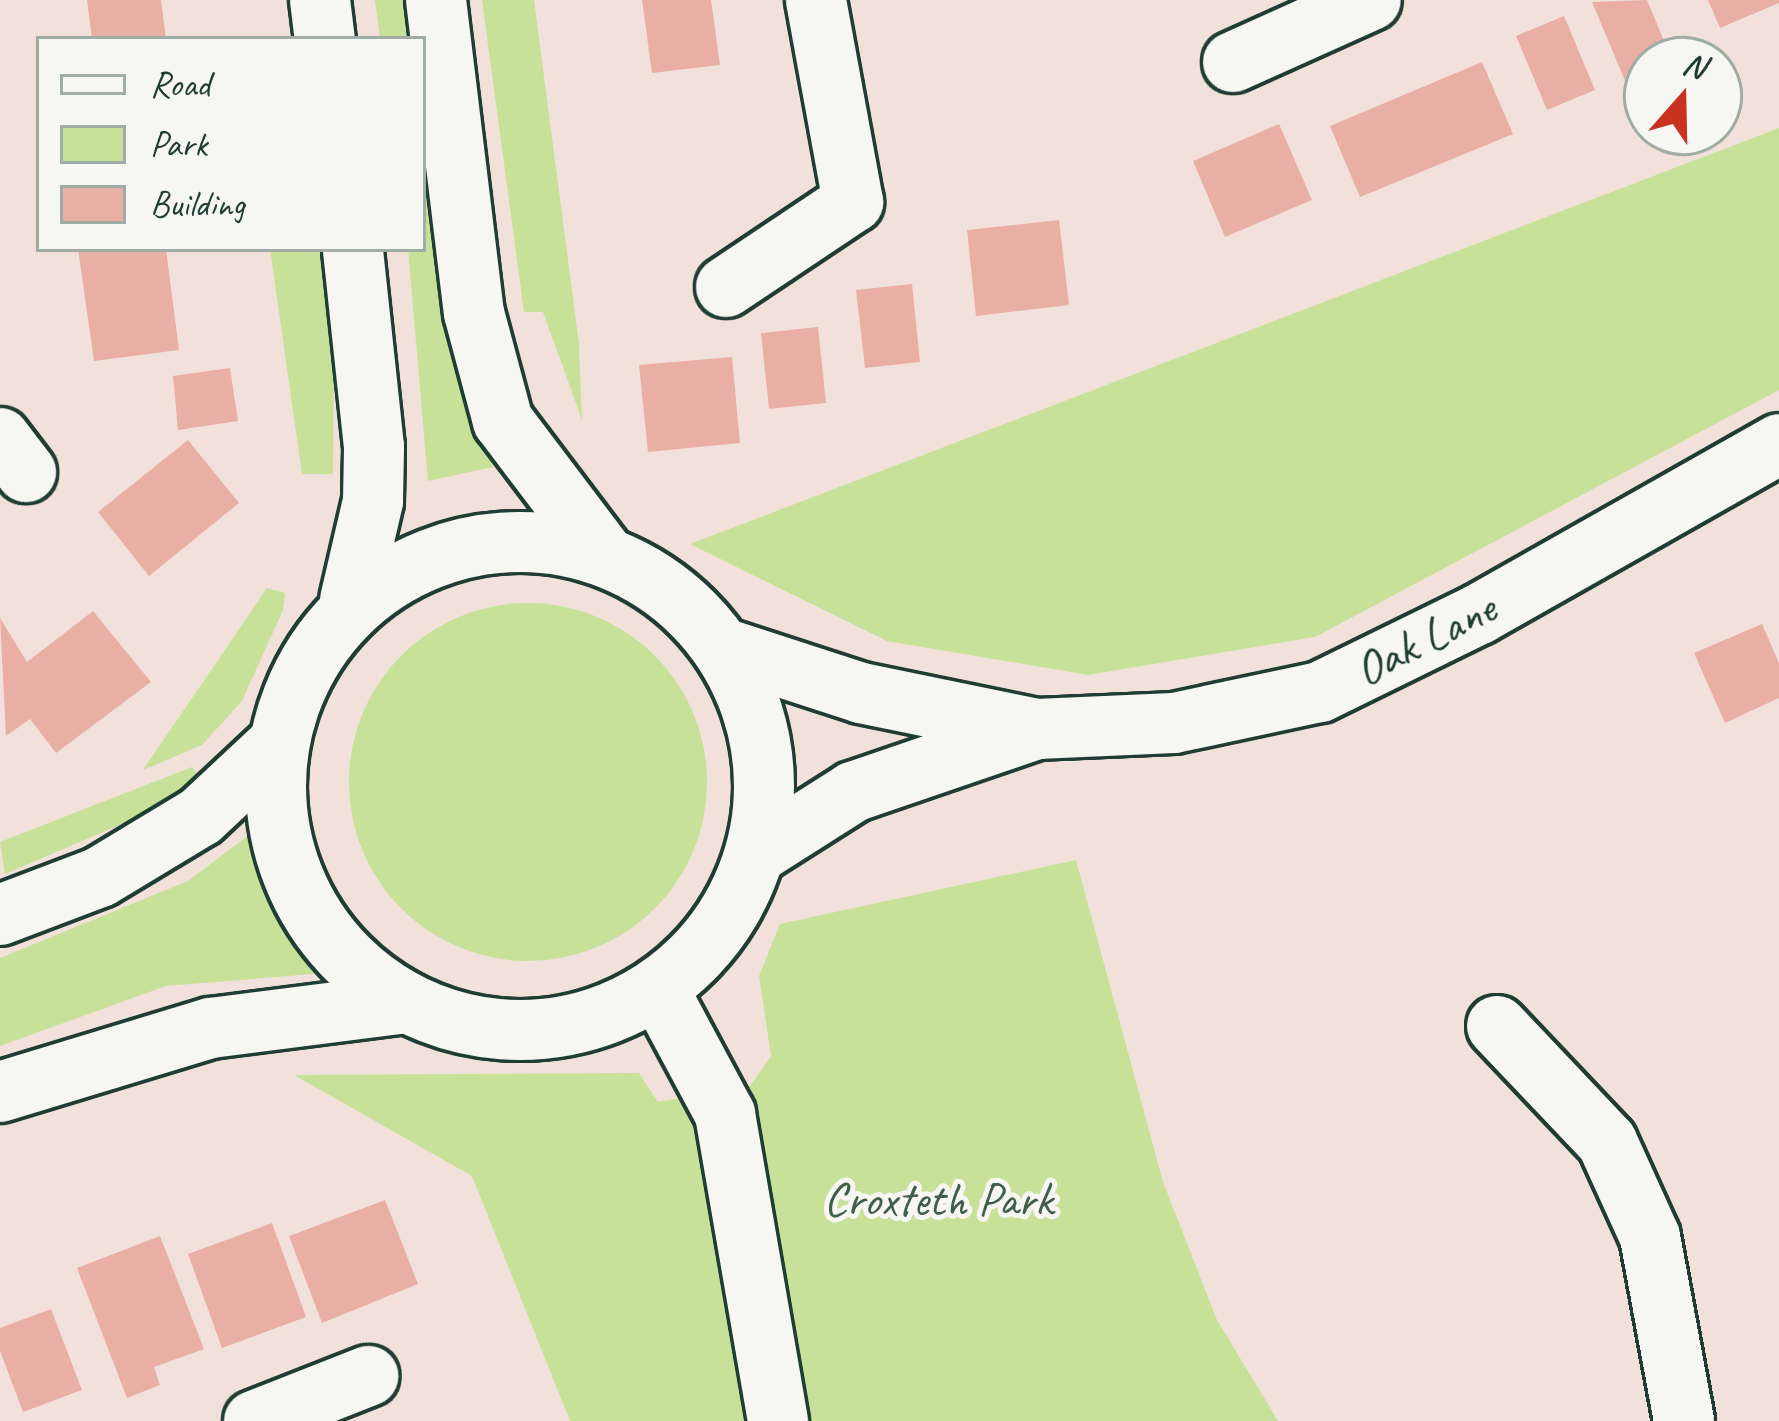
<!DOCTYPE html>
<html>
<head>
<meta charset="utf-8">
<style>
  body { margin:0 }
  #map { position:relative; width:1779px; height:1421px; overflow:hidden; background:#f2e1db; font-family:Caveat,sans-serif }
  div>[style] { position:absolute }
  .green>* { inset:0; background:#c7e198 }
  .round { border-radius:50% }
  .building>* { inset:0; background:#e9afa5 }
  .roads { filter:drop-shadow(3px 0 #1f3d34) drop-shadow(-3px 0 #1f3d34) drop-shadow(0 3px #1f3d34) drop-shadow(0 -3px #1f3d34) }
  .minor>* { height:60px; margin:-30px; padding:0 30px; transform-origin:30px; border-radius:30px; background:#f6f6f2 }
  .minor>.ring { margin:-30px; padding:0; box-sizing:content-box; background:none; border:60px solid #f6f6f2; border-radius:50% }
  span { translate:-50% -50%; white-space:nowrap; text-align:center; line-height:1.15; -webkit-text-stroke:10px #f6f6f2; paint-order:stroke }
  .street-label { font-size:48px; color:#1f3d34 }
  .park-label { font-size:48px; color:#415e48 }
  .legend { position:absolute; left:36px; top:36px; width:390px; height:216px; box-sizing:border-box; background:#f6f6f2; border:3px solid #a0aca6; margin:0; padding:15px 21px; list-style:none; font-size:36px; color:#1f3d34 }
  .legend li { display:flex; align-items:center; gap:24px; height:60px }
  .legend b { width:60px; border:3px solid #a0aca6 }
  .north { position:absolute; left:1623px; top:36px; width:120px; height:120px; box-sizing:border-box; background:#f6f6f2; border:3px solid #a0aca6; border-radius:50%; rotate:20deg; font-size:33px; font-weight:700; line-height:48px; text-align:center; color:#1f3d34 }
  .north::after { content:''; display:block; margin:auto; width:42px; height:54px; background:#c8321e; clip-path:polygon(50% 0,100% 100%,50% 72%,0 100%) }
</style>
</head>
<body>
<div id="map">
  <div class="green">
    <i style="clip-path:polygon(375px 0,409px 0,414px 39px,380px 39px)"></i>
    <i style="clip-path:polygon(482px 0,534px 0,579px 344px,582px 420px,543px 312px,524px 312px)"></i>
    <i style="clip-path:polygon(423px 112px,456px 369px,493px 467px,428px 481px,408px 249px,423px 249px)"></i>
    <i style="clip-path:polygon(1779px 128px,1779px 390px,1315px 637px,1088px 675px,887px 641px,690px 544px)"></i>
    <i style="clip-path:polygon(270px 249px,320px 249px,334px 350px,333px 474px,302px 474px)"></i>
    <i style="clip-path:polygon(267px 588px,285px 593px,283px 610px,242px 701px,202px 745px,143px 770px)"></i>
    <i class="round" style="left:349px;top:603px;width:358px;height:358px"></i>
    <i style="clip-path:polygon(192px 767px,200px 778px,166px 805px,5px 874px,0 842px)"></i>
    <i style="clip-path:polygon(257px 829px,284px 915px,326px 973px,166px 986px,0 1046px,0 958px,188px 881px)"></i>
    <i style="clip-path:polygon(1076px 860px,1163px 1182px,1217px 1320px,1278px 1421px,570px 1421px,472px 1176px,294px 1075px,639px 1073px,658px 1102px,750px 1086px,771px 1056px,759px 976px,780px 924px)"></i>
  </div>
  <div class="building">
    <i style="clip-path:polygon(87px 0,161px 0,166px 39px,92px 39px)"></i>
    <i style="clip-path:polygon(642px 0,711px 0,720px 65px,652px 73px)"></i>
    <i style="clip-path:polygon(1647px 0,1672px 60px,1647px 60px,1647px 74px,1626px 83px,1592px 2px)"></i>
    <i style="clip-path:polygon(1708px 0,1779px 0,1779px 3px,1720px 28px)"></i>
    <i style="clip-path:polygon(1564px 16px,1595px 90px,1547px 110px,1516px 36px)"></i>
    <i style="clip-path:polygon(1482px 62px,1513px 134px,1360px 197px,1330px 126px)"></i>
    <i style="clip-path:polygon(1279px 124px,1312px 200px,1225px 237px,1193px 161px)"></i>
    <i style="clip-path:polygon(1059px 220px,1069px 305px,976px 316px,967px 230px)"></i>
    <i style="clip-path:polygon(78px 249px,166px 249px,179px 350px,94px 361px)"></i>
    <i style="clip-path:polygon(912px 284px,920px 362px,865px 368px,856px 290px)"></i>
    <i style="clip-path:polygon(818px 327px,826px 403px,769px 409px,761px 333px)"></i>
    <i style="clip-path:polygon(732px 357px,740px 443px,648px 452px,639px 365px)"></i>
    <i style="clip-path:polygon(230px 368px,238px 421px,178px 430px,173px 376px)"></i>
    <i style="clip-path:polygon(188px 440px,239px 503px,149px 576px,98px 512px)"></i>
    <i style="clip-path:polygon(93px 611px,151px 682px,56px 753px,30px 719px,6px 736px,0 618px,27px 662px)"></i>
    <i style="clip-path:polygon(1762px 624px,1779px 663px,1779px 698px,1725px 723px,1694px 653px)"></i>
    <i style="clip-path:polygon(385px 1200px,418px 1284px,322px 1323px,289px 1236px)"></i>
    <i style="clip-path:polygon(272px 1223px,306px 1317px,222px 1348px,188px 1254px)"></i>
    <i style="clip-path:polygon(160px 1236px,204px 1349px,154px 1367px,160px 1385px,127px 1398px,77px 1268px)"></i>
    <i style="clip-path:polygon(51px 1309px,82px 1390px,23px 1412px,0 1351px,0 1328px)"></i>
  </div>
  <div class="roads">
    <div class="minor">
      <i style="left:320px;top:0;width:39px;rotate:83deg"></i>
      <i style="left:436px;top:0;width:315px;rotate:83.1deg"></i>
      <i style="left:474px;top:313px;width:112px;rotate:75deg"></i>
      <i style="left:503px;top:421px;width:169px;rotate:52.9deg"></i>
      <i style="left:1233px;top:62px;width:151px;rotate:-24.2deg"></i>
      <i style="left:726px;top:287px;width:153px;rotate:-33.8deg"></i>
      <i style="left:853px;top:202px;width:205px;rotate:-100.4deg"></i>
      <i style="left:0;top:438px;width:43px;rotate:52.6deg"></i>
      <i class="ring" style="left:276px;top:542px;width:428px;height:428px"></i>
      <i style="left:350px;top:600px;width:102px;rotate:-76.9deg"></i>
      <i style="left:373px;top:501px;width:54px;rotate:-88.9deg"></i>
      <i style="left:374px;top:447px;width:199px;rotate:-96.1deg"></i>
      <i style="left:729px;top:650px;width:139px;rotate:18deg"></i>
      <i style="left:861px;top:693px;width:180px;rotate:11.6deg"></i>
      <i style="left:1037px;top:729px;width:137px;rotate:-2.5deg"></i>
      <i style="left:1174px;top:723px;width:149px;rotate:-12deg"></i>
      <i style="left:1320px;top:692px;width:177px;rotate:-26.1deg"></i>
      <i style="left:1479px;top:614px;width:345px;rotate:-29.5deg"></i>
      <i style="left:757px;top:853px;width:114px;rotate:-32.4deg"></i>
      <i style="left:853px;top:792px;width:194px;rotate:-18.9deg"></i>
      <i style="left:0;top:915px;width:107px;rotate:-20.8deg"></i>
      <i style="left:100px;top:877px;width:118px;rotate:-31.1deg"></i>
      <i style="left:201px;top:816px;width:107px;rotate:-43.1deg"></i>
      <i style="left:658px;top:989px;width:142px;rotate:61.8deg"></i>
      <i style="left:725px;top:1114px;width:312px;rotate:80.2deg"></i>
      <i style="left:1497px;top:1026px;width:160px;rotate:46.5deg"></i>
      <i style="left:1607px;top:1142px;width:104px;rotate:65.6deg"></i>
      <i style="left:1650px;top:1237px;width:187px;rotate:79.5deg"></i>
      <i style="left:0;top:1092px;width:220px;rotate:-16.9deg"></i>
      <i style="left:211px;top:1028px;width:189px;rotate:-7.3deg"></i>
      <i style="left:254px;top:1421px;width:123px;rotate:-21.5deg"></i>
    </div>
  </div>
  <div class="street-label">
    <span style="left:1425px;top:639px;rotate:-27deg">Oak Lane</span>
  </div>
  <div class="park-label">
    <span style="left:938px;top:1200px">Croxteth Park</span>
  </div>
  <ul class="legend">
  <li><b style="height:15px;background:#f6f6f2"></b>Road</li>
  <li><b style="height:33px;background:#c7e198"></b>Park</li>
  <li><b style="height:33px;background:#e9afa5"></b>Building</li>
  </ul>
  <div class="north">N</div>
</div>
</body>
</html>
